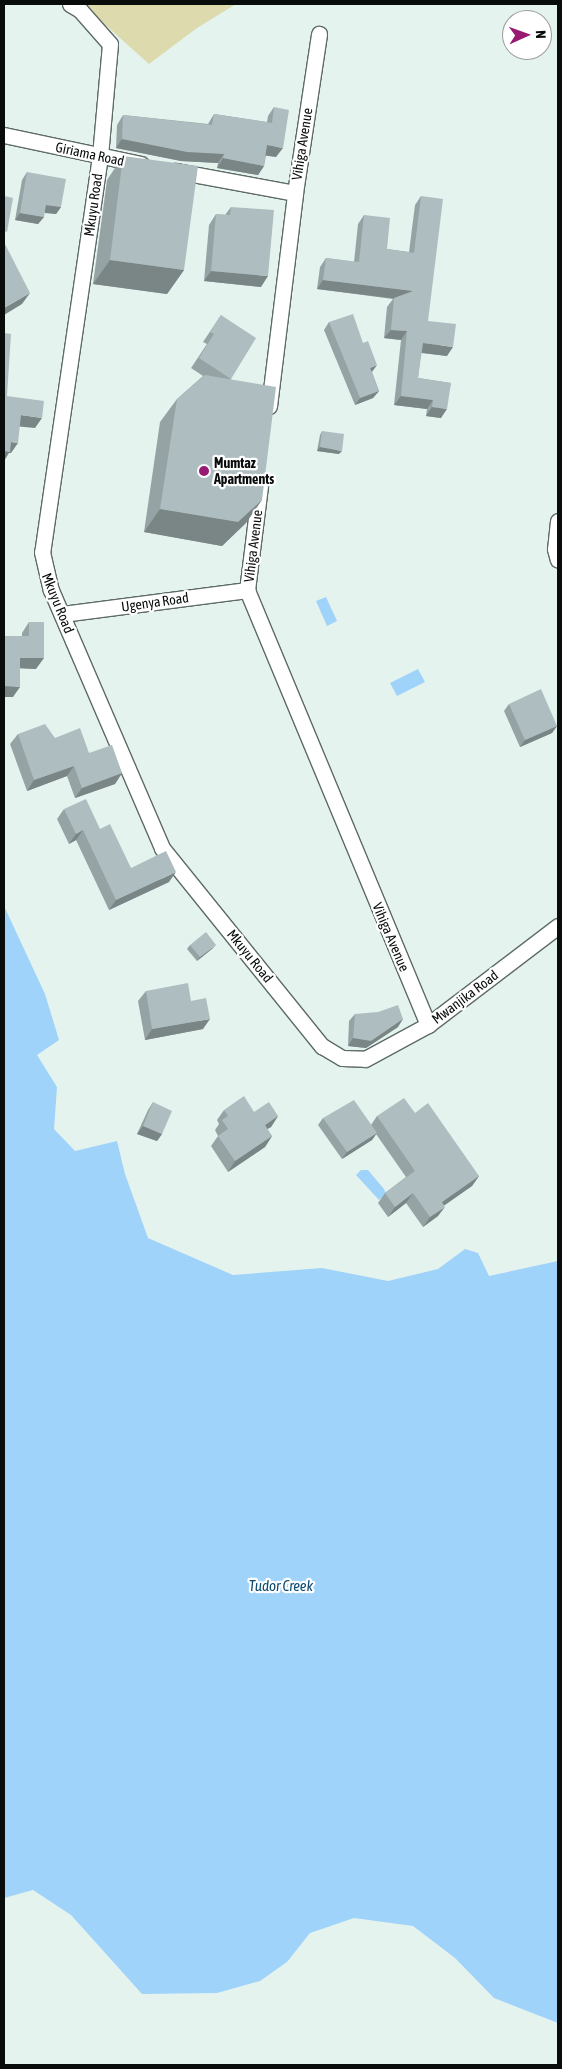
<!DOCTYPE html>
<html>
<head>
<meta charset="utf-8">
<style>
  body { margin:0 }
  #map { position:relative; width:562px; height:2069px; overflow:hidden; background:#e4f3ee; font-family:"Asap Condensed",sans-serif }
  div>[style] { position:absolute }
  .green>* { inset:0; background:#dddbad }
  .water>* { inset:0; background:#a0d3fa }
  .roads { filter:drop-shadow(1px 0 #5d6a66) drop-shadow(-1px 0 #5d6a66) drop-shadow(0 1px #5d6a66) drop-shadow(0 -1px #5d6a66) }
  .minor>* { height:15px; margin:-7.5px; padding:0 7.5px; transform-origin:7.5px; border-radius:7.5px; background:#fff }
  .wall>* { inset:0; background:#96a3a5 }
  .shaded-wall>* { inset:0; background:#7a8586 }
  .building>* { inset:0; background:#aebec0 }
  .dots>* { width:14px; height:14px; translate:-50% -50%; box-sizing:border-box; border:2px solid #fff; border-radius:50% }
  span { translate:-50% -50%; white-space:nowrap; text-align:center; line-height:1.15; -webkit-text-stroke:4.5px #fff; paint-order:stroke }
  .street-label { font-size:14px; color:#080c0b }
  .poi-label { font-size:14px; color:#080c0b; font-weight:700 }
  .left { translate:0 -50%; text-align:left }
  .water-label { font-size:15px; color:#0d4b6f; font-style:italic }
  .frame { position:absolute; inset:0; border:5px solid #080c0b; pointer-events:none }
  .north { position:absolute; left:502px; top:10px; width:50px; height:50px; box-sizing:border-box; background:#fff; border:1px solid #9c9e9d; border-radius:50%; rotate:88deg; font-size:14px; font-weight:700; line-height:20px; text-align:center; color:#080c0b }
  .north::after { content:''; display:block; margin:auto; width:18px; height:22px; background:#971972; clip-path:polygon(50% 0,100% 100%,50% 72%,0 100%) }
</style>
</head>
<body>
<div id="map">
  <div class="green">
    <i style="clip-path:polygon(82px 4px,236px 4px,197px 28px,149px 64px)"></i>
  </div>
  <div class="water">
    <i style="clip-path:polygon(326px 597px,337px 621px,327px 626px,316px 601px)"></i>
    <i style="clip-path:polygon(418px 669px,425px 682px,397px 696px,390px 683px)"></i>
    <i style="clip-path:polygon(4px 906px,45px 994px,59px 1040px,37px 1055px,57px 1087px,54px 1129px,75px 1151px,117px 1141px,125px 1174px,148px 1238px,233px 1275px,322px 1268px,388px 1281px,438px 1269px,465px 1249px,478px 1253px,489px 1276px,558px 1261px,558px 2023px,494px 1998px,455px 1958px,413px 1926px,354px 1918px,310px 1933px,287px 1962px,260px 1981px,217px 1993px,142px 1994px,71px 1915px,33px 1890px,4px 1898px)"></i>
    <i style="clip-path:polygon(361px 1170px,368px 1170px,384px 1189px,386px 1194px,379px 1200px,356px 1175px)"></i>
  </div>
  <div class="roads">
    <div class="minor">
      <i style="left:70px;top:4px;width:12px;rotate:31deg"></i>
      <i style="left:80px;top:10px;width:45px;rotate:48.6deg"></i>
      <i style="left:110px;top:44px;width:112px;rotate:95.1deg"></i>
      <i style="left:100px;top:156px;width:400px;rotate:98.3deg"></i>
      <i style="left:42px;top:552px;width:39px;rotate:77deg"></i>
      <i style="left:51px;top:590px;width:281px;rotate:66.7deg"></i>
      <i style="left:162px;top:848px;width:255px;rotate:51.1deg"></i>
      <i style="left:322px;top:1046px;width:23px;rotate:31deg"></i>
      <i style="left:342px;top:1058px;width:23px;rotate:2deg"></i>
      <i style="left:365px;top:1059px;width:72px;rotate:-28.4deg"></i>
      <i style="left:428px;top:1025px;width:163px;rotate:-37.3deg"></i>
      <i style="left:4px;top:135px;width:140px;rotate:12deg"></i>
      <i style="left:176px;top:171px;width:121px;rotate:10.5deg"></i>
      <i style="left:269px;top:406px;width:215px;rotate:-83deg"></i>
      <i style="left:295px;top:193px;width:161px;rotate:-81.4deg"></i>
      <i style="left:260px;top:486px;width:105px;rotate:97.1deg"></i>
      <i style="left:247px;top:590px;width:471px;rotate:67.4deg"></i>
      <i style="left:558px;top:521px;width:28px;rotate:96deg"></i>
      <i style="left:555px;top:549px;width:11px;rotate:75deg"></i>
      <i style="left:62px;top:614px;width:187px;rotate:-7.4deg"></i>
    </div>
  </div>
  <div class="wall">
    <i style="clip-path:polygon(274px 107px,276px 157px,266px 155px,264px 166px,258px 175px,217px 168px,218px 163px,181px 161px,116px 148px,117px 125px,123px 115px,208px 124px,214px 114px,267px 122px,268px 116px)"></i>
    <i style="clip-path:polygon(123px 156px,184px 270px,167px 294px,93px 284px,107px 180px)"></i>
    <i style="clip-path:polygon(27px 172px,61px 207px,56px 214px,44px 213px,44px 217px,38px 224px,15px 220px,22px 180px)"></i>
    <i style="clip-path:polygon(421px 196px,428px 321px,447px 356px,421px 353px,418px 378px,451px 383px,441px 418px,426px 416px,427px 409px,394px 405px,401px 340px,384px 338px,387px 307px,393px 299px,317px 289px,320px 267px,326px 258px,354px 262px,358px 224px,364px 215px,387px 249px,409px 252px,415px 205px)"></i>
    <i style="clip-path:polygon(231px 207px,261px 287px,204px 281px,209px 225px,216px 214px,225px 215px)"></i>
    <i style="clip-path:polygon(221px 315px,231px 379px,246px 523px,222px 546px,144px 532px,160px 422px,177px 399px,203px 376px,191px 368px,207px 344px,203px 342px)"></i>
    <i style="clip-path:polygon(329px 322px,363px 343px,372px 372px,379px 391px,373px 398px,355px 405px,324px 330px)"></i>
    <i style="clip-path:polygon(322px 431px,339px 454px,317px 451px,320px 435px)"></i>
    <i style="clip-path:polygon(29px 622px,36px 669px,20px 668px,13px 697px,4px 697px,4px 636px,22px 636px,22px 633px)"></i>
    <i style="clip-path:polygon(509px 704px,557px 726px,552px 733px,520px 747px,504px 711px)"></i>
    <i style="clip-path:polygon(18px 734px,55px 738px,89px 753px,122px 773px,115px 784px,75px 798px,67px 776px,27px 791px,10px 744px)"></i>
    <i style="clip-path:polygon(64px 809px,100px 829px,131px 868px,169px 882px,109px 910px,76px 840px,69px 844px,57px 819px)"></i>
    <i style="clip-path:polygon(190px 945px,213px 948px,197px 961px,187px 949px)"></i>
    <i style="clip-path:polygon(146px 991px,191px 1001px,203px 1029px,145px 1040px,138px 1001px)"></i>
    <i style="clip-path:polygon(355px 1014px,398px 1027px,366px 1048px,348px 1046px,349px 1021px)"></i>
    <i style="clip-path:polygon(153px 1102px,162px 1134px,157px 1141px,137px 1134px,148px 1110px)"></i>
    <i style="clip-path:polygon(224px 1110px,254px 1112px,278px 1116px,271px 1127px,267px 1129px,272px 1136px,265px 1147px,228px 1172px,211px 1146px,218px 1136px,215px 1130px,219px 1124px,217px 1120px)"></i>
    <i style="clip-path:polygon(415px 1113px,479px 1176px,472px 1186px,444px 1205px,438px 1216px,423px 1227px,406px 1203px,388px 1217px,378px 1203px,385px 1193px,406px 1177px,376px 1134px,372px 1140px,342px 1159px,318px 1125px,323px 1118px,371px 1125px,377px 1116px)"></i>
  </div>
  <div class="shaded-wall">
    <i style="clip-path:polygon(122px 139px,224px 154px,218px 163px,181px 161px,116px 148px)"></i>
    <i style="clip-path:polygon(267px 145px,283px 148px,276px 157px,261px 155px)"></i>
    <i style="clip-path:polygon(223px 158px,264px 166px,258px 175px,217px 168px)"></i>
    <i style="clip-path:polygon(46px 205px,61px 207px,56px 214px,40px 212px)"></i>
    <i style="clip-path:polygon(20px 213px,44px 217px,38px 224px,15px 220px)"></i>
    <i style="clip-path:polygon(110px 260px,184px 270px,167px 294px,93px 284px)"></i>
    <i style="clip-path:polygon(211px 271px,268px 276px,261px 287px,204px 281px)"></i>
    <i style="clip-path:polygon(323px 280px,413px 291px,406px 300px,317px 289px)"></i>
    <i style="clip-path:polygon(30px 293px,22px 304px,4px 315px,4px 308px)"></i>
    <i style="clip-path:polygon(391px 330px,407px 331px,401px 340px,384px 338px)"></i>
    <i style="clip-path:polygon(423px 343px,453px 347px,447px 356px,416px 352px)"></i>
    <i style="clip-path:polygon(377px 365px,372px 372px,370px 368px)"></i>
    <i style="clip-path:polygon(379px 391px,373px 398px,355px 405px,360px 398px)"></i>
    <i style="clip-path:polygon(401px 396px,433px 400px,427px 409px,394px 405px)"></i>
    <i style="clip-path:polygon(432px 407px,447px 409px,441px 418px,426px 416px)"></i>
    <i style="clip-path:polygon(21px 415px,42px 418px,35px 428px,14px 426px)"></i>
    <i style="clip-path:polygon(11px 442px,18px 443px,11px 453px,9px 453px,4px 461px,4px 451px)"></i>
    <i style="clip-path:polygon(320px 447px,342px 451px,339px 454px,317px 451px)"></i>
    <i style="clip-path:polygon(262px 500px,246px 523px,222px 546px,144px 532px,160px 509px)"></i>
    <i style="clip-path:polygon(20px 658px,44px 658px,36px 669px,13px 668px)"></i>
    <i style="clip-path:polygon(4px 686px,20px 687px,13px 697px,4px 697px)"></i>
    <i style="clip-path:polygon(557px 726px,552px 733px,520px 747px,525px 740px)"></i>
    <i style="clip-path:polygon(74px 766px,67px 776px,27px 791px,34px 780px)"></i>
    <i style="clip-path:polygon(122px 773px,115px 784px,75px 798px,82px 788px)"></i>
    <i style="clip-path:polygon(83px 830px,76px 840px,69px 844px,76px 834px)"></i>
    <i style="clip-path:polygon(176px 872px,169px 882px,109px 910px,116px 900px)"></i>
    <i style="clip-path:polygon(216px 945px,213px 948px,197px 961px,200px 957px)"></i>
    <i style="clip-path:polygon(210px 1019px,203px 1029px,145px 1040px,152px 1029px)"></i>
    <i style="clip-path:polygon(403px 1019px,398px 1027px,366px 1048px,348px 1046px,353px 1038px)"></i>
    <i style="clip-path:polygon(278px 1116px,271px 1127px,257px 1135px,265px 1125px)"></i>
    <i style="clip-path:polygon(143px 1126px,162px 1134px,157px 1141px,137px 1134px)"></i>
    <i style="clip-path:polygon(377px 1133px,372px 1140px,342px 1159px,347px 1152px)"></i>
    <i style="clip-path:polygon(272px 1136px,265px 1147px,228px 1172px,235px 1161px)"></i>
    <i style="clip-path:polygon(479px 1176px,472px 1186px,435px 1212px,442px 1202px)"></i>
    <i style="clip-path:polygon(413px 1193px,406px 1203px,388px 1217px,395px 1207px)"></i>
    <i style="clip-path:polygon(445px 1207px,438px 1216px,423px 1227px,430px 1217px)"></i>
  </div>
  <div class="building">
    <i style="clip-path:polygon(274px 107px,289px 110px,283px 148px,267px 145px,264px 166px,223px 158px,224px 154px,187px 152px,122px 139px,123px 115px,212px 125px,214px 114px,272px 123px)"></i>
    <i style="clip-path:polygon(123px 156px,198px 166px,184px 270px,110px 260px)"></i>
    <i style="clip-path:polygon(27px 172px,66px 179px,61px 207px,46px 205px,44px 217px,20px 213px)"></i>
    <i style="clip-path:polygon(4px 196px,13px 198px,7px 232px,4px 231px)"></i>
    <i style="clip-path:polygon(421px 196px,443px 199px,428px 321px,456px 324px,453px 347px,423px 343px,418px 378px,451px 383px,447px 409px,432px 407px,433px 400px,401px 396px,407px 331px,391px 330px,394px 298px,413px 291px,323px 280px,326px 258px,359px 262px,364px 215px,390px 218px,387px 249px,414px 253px)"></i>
    <i style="clip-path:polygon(231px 207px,274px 210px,268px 276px,211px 271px,216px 214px,230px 215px)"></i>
    <i style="clip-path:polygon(4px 242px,30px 293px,4px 308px)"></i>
    <i style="clip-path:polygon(353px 314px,363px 343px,368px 341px,377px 365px,370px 368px,379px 391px,360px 398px,329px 322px)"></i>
    <i style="clip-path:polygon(221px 315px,256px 338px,231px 379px,199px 358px,214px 334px,210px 332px)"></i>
    <i style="clip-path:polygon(4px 333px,11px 334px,7px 396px,44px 401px,42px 418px,21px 415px,18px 443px,11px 442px,10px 452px,4px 451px)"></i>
    <i style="clip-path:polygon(205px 375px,276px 387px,262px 500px,238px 522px,160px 509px,177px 399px)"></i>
    <i style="clip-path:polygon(322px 431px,344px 434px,342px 451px,320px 447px)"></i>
    <i style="clip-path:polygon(29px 622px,44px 622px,44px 658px,20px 658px,20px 687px,4px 686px,4px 636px,29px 636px)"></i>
    <i style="clip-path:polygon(541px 689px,557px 726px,525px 740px,509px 704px)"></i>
    <i style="clip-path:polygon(45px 724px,55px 738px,80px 728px,89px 753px,112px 745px,122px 773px,82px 788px,74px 766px,34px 780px,18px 734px)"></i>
    <i style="clip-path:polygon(86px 799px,100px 829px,110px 824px,131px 868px,166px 851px,176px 872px,116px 900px,83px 830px,76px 834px,64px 809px)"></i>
    <i style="clip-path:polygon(206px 932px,216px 945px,200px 957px,190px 945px)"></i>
    <i style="clip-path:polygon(188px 983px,191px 1001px,206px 998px,210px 1019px,152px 1029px,146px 991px)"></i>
    <i style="clip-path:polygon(398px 1005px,403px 1019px,371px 1041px,353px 1038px,355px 1014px,378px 1012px)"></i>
    <i style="clip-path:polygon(244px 1096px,254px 1112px,269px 1102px,278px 1116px,265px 1125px,272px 1136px,235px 1161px,218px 1136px,228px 1129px,222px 1120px,228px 1116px,224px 1110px)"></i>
    <i style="clip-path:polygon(404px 1098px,415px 1113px,428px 1103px,479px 1176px,442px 1202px,445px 1207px,430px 1217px,413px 1193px,395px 1207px,385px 1193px,415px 1171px,377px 1116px)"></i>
    <i style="clip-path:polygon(354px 1100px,377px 1133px,347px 1152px,323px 1118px)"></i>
    <i style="clip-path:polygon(153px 1102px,172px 1111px,162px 1134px,143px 1126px)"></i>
  </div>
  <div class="dots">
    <i style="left:204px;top:471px;background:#971972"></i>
  </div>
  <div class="street-label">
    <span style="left:302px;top:144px;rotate:-81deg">Vihiga Avenue</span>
    <span style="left:90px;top:154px;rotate:12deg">Giriama Road</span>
    <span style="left:93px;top:205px;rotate:-82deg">Mkuyu Road</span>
    <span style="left:253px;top:546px;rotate:-83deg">Vihiga Avenue</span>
    <span style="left:155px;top:602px;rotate:-8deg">Ugenya Road</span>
    <span style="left:58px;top:603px;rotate:68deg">Mkuyu Road</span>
    <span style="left:391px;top:937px;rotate:67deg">Vihiga Avenue</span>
    <span style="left:250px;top:956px;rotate:51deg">Mkuyu Road</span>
    <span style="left:465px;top:997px;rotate:-37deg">Mwanjika Road</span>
  </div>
  <div class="poi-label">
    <span class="left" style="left:214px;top:471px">Mumtaz<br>Apartments</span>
  </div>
  <div class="water-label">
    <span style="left:281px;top:1586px">Tudor Creek</span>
  </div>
  <div class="frame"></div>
  <div class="north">N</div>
</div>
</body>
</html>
